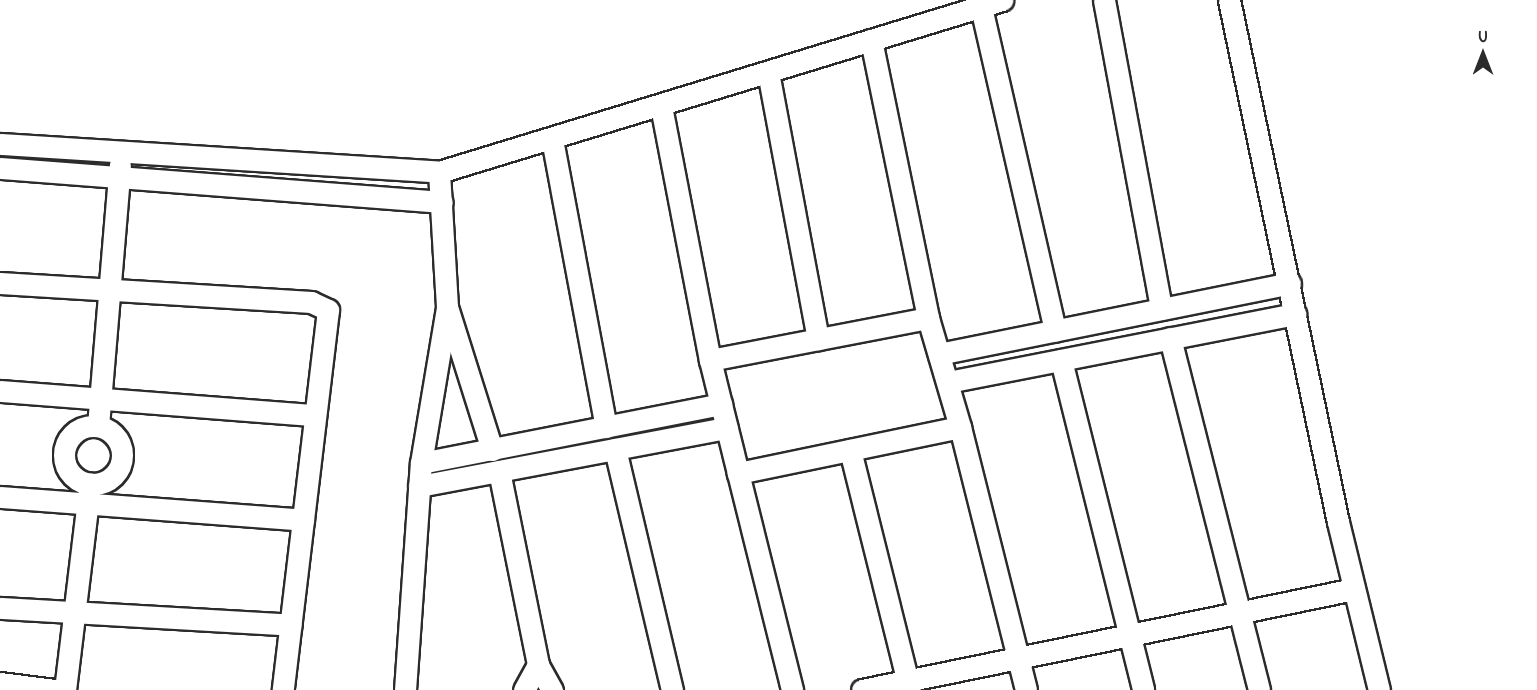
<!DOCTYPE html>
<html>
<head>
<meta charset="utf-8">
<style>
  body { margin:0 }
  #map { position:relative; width:1537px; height:690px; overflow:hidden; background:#fff; font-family:"Patrick Hand",sans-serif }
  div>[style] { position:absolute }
  .roads { filter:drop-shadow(2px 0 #2b2b2b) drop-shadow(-2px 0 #2b2b2b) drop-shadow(0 2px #2b2b2b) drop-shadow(0 -2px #2b2b2b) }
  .minor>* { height:21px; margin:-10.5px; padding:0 10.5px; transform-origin:10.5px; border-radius:10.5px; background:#fff }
  .minor>.ring { margin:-10.5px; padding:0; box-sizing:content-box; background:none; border:21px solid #fff; border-radius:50% }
  span { translate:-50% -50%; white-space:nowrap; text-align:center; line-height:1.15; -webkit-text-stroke:6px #fff; paint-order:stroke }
  .north { position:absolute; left:1453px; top:24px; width:60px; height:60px; -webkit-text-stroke:4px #fff; paint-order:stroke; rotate:0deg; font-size:16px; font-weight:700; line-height:24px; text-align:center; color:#2b2b2b }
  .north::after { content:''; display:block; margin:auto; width:21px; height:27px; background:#2b2b2b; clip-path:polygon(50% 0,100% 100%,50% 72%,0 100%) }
</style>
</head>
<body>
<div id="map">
  <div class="roads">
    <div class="minor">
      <i style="left:1104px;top:0;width:314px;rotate:79.5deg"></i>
      <i style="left:1229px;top:0;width:533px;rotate:78.21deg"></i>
      <i style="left:1338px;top:522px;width:173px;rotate:76.3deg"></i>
      <i style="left:981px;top:7px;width:332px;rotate:77.1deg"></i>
      <i style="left:871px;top:40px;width:284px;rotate:78.4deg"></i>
      <i style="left:768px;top:72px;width:272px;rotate:79.4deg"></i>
      <i style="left:661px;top:106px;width:259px;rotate:79.1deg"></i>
      <i style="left:552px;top:139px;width:293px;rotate:79.4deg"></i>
      <i style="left:0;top:144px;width:440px;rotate:3.6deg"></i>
      <i style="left:439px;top:172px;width:589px;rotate:-16.99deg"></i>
      <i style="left:0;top:168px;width:443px;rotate:4.4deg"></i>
      <i style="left:439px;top:172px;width:135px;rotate:86.6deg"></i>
      <i style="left:447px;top:307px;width:150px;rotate:72.5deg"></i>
      <i style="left:0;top:283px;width:312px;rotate:3.5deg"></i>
      <i style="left:311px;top:302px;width:19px;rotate:25deg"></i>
      <i style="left:328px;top:310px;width:383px;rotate:96.8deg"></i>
      <i style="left:928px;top:318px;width:114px;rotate:73.6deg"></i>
      <i style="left:960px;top:427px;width:227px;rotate:168.3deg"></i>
      <i style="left:738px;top:473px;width:116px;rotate:-103.9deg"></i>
      <i style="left:710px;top:360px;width:222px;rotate:-10.9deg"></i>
      <i style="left:1170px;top:338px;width:363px;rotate:75.8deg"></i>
      <i style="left:939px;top:354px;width:358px;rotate:-11.4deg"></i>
      <i style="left:1061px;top:360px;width:340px;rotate:76deg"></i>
      <i style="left:948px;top:382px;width:354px;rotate:-11.1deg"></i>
      <i style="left:0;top:391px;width:315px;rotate:4.4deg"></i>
      <i class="ring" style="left:64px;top:426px;width:37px;height:37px"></i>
      <i style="left:98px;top:426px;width:262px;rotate:-85.2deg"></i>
      <i style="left:960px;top:427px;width:271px;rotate:75.9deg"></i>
      <i style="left:615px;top:449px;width:248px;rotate:76.7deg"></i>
      <i style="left:850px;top:450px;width:247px;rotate:76deg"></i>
      <i style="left:421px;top:463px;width:306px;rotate:-11.1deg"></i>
      <i style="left:499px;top:471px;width:198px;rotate:78.6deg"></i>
      <i style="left:538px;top:665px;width:29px;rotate:61deg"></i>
      <i style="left:738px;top:473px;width:224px;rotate:76deg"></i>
      <i style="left:419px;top:486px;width:313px;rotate:-10.7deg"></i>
      <i style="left:0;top:497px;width:304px;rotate:4.3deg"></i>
      <i style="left:0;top:608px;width:291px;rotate:3.3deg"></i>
      <i style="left:0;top:683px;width:55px;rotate:7.3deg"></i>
      <i style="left:65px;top:690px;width:208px;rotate:-83.1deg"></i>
      <i style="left:405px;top:690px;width:228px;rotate:-86deg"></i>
      <i style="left:421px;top:463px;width:158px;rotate:-80.5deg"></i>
      <i style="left:524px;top:690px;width:29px;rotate:-61deg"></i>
      <i style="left:862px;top:690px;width:502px;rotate:-11.6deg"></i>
    </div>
  </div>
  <div class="north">U</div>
</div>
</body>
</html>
